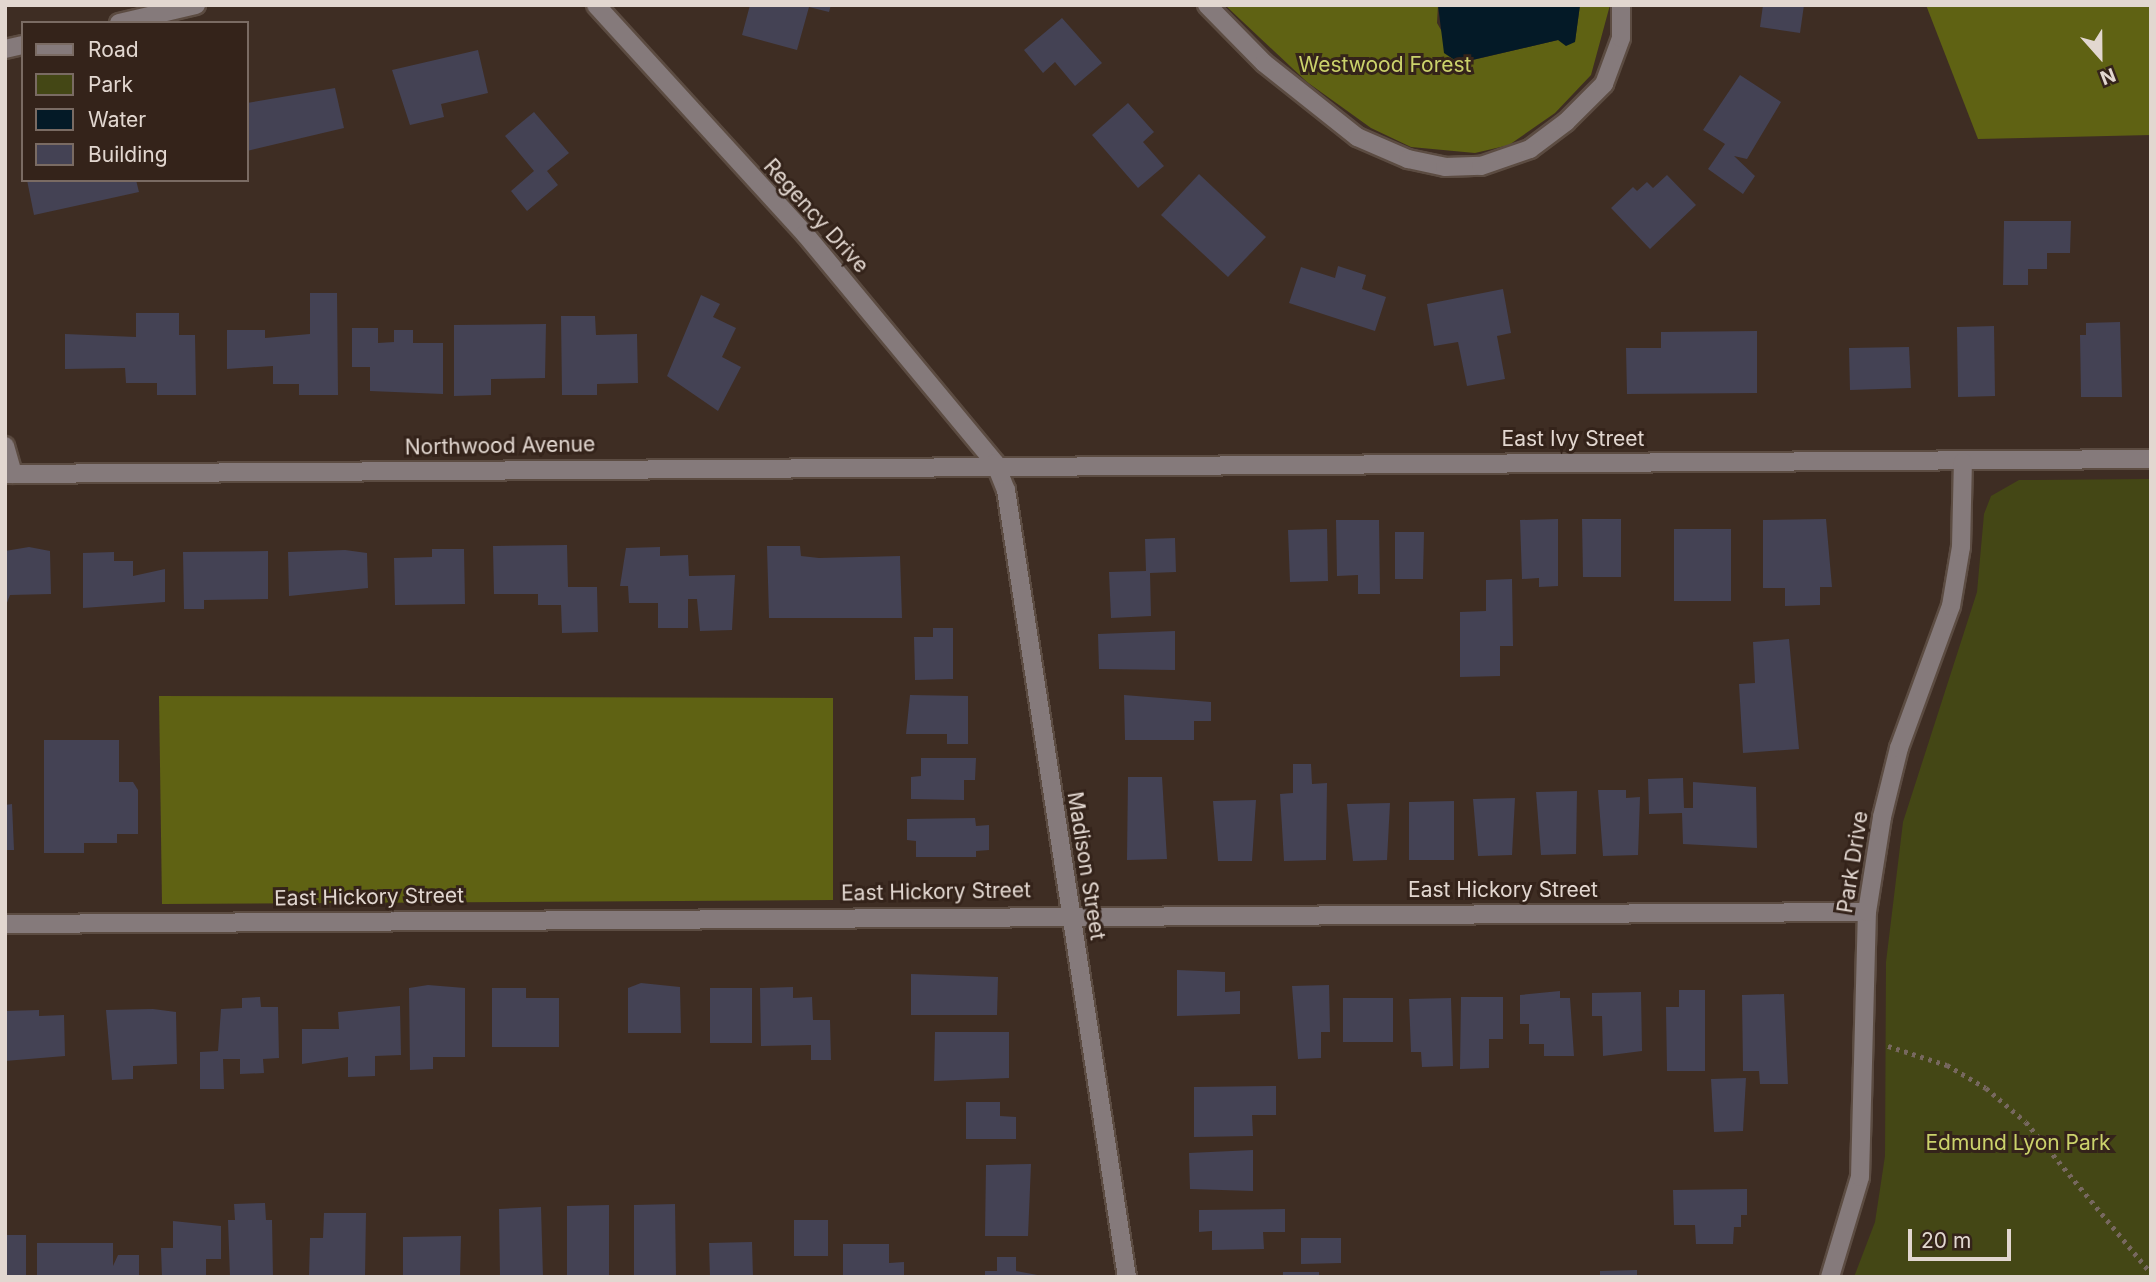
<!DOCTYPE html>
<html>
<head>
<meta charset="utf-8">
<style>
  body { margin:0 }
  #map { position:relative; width:2156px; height:1282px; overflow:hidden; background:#3e2d23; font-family:Inter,sans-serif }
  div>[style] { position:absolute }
  .green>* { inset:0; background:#444715 }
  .forest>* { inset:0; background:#5f6213 }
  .water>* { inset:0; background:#041a27 }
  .building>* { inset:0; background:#444254 }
  .path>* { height:4.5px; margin-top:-2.25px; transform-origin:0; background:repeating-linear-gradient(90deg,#77685f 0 3.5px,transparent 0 8.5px) }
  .roads { filter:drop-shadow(2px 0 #5c4c42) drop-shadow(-2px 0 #5c4c42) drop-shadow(0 2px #5c4c42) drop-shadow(0 -2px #5c4c42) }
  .minor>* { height:18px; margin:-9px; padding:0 9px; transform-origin:9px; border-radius:9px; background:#857a7b }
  span { translate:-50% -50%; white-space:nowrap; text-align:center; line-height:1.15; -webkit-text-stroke:6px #34231a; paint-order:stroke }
  .park-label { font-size:21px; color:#cbd26b }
  .street-label { font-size:21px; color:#e2d7d0 }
  .frame { position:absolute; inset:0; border:7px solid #e2d7d0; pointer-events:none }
  .legend { position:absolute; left:21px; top:21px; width:228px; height:161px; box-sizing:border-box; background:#34231a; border:2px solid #7a6b63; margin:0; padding:9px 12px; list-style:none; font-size:21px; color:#e2d7d0 }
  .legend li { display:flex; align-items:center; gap:14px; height:35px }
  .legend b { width:35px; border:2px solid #7a6b63 }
  .north { position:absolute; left:2065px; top:21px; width:70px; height:70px; -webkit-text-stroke:5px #34231a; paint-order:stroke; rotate:159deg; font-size:19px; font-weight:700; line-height:28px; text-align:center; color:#e2d7d0 }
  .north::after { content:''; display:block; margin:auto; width:24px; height:32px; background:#e2d7d0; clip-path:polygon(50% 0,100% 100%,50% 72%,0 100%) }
  .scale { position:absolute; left:1908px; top:1229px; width:103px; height:32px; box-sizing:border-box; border:4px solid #e2d7d0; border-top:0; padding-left:9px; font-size:21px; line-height:24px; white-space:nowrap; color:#e2d7d0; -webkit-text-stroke:5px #34231a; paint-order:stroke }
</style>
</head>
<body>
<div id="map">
  <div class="green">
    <i style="clip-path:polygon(2151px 479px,2151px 1277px,1854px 1277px,1875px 1222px,1885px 1156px,1886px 962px,1903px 822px,1977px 592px,1984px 514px,1991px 496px,2019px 480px)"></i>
  </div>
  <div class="forest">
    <i style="clip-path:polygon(1225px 5px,1438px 5px,1437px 23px,1460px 63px,1558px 40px,1575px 41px,1580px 5px,1610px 5px,1591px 75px,1555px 113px,1509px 145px,1475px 153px,1411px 147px,1371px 128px,1307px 82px)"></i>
    <i style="clip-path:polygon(1926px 5px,2151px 5px,2151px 135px,1978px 139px)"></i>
    <i style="clip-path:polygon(159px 696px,833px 698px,833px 900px,162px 904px)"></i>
  </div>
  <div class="water">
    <i style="clip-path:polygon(1438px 5px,1580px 5px,1575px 42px,1566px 46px,1558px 40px,1459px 63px,1444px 53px)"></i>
  </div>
  <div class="building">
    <i style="clip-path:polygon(750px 5px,831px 5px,829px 12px,809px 7px,797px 50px,742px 35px)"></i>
    <i style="clip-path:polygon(1763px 5px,1804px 5px,1800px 33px,1760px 27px)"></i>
    <i style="clip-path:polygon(1062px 18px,1102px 63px,1075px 86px,1055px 62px,1043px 73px,1024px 50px)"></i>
    <i style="clip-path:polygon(478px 50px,488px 93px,441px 104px,444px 117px,410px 125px,392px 70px)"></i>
    <i style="clip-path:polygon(1740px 75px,1781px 102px,1747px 159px,1734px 156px,1755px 176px,1743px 194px,1708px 169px,1725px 144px,1703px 130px)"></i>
    <i style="clip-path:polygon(335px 88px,344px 128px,247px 151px,247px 103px)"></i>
    <i style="clip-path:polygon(1128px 103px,1154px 132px,1143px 142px,1164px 166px,1138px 188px,1092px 135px)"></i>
    <i style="clip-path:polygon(534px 112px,569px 153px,547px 171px,558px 185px,527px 211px,511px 191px,534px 171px,505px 136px)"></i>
    <i style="clip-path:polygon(1199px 174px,1266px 237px,1228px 277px,1161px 215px)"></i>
    <i style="clip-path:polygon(1667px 175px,1696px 205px,1650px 249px,1611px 208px,1633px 187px,1637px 191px,1647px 182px,1653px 188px)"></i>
    <i style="clip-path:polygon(27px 180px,136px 180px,139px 192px,34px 215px)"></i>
    <i style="clip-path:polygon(2004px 221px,2071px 221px,2070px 253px,2047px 253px,2047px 269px,2028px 269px,2028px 285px,2003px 285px)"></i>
    <i style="clip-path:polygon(1338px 266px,1366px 275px,1362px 289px,1386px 297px,1375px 331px,1289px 303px,1301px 267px,1335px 278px)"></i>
    <i style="clip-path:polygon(1503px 289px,1511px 333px,1497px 336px,1505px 379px,1467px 386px,1458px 342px,1434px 346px,1427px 304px)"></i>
    <i style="clip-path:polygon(310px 293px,337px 293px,338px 395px,299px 395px,299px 384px,273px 384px,273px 366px,227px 369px,227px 330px,265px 330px,265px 338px,310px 334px)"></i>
    <i style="clip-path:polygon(701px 295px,720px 304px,713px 317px,736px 328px,722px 357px,741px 367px,718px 411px,667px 376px)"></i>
    <i style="clip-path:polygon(136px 313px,179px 313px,179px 335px,195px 335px,196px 395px,157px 395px,157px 383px,126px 383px,125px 368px,65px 369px,65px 334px,136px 337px)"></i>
    <i style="clip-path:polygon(561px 316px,595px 316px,596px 335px,637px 334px,638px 383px,597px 384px,597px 395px,562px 395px)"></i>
    <i style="clip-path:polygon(2120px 322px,2122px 397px,2081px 397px,2080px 335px,2086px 335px,2086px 323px)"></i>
    <i style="clip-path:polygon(546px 324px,545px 378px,491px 379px,491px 395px,454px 396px,454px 325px)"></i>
    <i style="clip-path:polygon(1994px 326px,1995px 396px,1958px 397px,1957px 327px)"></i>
    <i style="clip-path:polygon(352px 328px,378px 328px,378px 343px,394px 342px,394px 330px,413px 330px,413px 343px,443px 343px,443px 394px,370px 391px,370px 367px,352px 367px)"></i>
    <i style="clip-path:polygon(1757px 331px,1757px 393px,1627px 394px,1626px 348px,1661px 348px,1661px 332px)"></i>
    <i style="clip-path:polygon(1909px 347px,1911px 388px,1850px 390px,1849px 348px)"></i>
    <i style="clip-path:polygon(1558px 519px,1558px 586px,1539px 587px,1539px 578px,1522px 579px,1520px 520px)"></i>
    <i style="clip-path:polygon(1582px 519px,1621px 519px,1621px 577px,1583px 577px)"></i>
    <i style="clip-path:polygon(1826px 519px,1832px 587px,1820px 587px,1820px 605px,1785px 606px,1785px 588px,1763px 588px,1763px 520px)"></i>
    <i style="clip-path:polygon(1336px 520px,1379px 520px,1380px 594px,1358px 594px,1358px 575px,1337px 576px)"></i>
    <i style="clip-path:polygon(1327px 529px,1328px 581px,1290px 582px,1288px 530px)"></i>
    <i style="clip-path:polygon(1674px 529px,1731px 529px,1731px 601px,1674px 601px)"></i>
    <i style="clip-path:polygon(1395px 532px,1424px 532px,1423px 579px,1395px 579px)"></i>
    <i style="clip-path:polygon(1175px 538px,1176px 572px,1150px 573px,1151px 616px,1111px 618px,1109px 572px,1146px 571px,1145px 539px)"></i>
    <i style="clip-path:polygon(567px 545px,568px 587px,597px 587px,598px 632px,562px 633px,561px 605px,538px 605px,538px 594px,494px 594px,493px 546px)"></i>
    <i style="clip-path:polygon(767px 546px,800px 546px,801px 556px,819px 558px,900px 556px,902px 618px,769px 618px)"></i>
    <i style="clip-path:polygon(29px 547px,50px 551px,51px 594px,10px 595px,5px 608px,5px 551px)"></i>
    <i style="clip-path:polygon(660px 547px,660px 556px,688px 555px,689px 576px,735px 575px,732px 630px,700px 631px,697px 599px,688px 599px,688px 628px,658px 628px,658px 603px,629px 603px,628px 586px,620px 586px,626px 548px)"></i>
    <i style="clip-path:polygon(432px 549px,464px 549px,465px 604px,395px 605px,394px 558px,432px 557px)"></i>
    <i style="clip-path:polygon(345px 550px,367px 553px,368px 588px,289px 596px,288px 552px)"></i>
    <i style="clip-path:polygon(268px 551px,268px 599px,204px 600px,204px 609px,184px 609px,183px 552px)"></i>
    <i style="clip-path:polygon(114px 552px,114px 561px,133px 561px,133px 576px,165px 569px,165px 602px,83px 608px,83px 553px)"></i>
    <i style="clip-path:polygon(1512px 579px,1513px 646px,1500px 646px,1500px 676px,1460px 677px,1460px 612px,1486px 611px,1486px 580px)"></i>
    <i style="clip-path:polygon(933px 628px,953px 628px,953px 679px,915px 680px,914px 637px,933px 637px)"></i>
    <i style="clip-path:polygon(1175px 631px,1175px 670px,1099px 669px,1098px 634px)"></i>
    <i style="clip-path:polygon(1789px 639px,1799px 749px,1743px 753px,1739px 684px,1755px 683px,1753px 642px)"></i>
    <i style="clip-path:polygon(910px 695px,968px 696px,968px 744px,947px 744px,947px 734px,906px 734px)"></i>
    <i style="clip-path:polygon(1124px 695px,1211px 702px,1211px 721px,1194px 721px,1194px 740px,1125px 740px)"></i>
    <i style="clip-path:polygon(44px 740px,119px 740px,119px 782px,133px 782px,138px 790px,138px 834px,117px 834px,117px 843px,84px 843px,84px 853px,44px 853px)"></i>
    <i style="clip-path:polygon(921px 758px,976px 758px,975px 780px,964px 780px,964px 800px,911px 799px,911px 777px,921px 776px)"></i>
    <i style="clip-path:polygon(1293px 764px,1311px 764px,1312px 784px,1327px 783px,1326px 860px,1284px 861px,1280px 794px,1293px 793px)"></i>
    <i style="clip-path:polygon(1128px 777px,1162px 777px,1167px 859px,1127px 860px)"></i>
    <i style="clip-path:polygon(1683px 778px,1684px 808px,1693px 808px,1693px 782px,1756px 787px,1757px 848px,1683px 844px,1682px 813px,1649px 814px,1648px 779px)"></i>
    <i style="clip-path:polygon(1598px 790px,1626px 790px,1626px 798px,1640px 797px,1638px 855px,1603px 856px)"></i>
    <i style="clip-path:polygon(1577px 791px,1576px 854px,1541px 855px,1536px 792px)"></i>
    <i style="clip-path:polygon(1515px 798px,1512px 855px,1478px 856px,1473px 799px)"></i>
    <i style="clip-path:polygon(1256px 800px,1252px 861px,1218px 861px,1213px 801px)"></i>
    <i style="clip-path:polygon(1454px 801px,1454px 860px,1409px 860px,1409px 802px)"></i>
    <i style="clip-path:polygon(1390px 803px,1387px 860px,1353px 861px,1347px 804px)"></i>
    <i style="clip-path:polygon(12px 804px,14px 850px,5px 850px,5px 805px)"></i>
    <i style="clip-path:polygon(975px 818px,976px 826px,989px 825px,989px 850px,976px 851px,976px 857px,916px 857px,916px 841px,907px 840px,907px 819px)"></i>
    <i style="clip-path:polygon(1177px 970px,1225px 972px,1225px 992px,1240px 991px,1240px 1014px,1177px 1016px)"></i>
    <i style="clip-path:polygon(911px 974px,998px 977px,997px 1015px,911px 1015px)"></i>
    <i style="clip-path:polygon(641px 983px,680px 987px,681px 1033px,628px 1033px,628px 988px)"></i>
    <i style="clip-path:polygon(428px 985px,465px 988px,465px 1057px,433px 1057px,433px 1069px,410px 1070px,409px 988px)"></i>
    <i style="clip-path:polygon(1329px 985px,1330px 1032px,1321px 1032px,1321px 1058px,1298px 1059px,1292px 986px)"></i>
    <i style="clip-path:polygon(793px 987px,793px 998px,812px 997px,813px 1020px,830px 1020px,831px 1060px,811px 1060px,811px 1045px,761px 1046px,760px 988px)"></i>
    <i style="clip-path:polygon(492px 988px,526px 988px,526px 998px,559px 998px,559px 1047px,492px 1047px)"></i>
    <i style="clip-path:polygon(710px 988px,752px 988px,752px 1043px,710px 1043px)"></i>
    <i style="clip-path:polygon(1679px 990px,1705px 990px,1705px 1071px,1667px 1071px,1666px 1007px,1679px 1007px)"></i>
    <i style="clip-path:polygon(1560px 991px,1560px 998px,1570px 998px,1574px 1056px,1544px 1056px,1544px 1044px,1529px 1044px,1529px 1024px,1520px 1024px,1520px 995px)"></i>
    <i style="clip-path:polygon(1641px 992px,1642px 1051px,1603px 1056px,1602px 1016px,1592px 1016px,1592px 993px)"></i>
    <i style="clip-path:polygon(1784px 994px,1788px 1084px,1760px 1084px,1759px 1071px,1743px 1071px,1742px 995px)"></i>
    <i style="clip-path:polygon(260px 997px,261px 1007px,278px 1007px,279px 1058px,263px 1059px,264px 1073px,240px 1074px,240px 1059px,223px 1059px,224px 1089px,200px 1089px,200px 1052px,218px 1051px,221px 1009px,242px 1008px,242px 998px)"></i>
    <i style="clip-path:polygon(1461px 997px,1503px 997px,1503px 1039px,1489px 1039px,1489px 1068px,1460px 1069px)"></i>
    <i style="clip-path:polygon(1343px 998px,1393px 998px,1393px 1042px,1343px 1042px)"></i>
    <i style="clip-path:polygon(1451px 998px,1453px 1066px,1422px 1067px,1421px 1052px,1411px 1052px,1409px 999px)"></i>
    <i style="clip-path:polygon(400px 1006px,401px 1055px,375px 1056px,375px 1076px,348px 1077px,348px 1057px,302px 1064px,302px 1029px,339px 1029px,338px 1012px)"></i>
    <i style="clip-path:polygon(153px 1009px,176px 1012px,177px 1064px,133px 1066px,133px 1079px,112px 1080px,106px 1010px)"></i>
    <i style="clip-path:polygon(39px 1010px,39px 1016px,64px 1015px,65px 1056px,5px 1061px,5px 1011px)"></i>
    <i style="clip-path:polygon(935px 1032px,1009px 1032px,1009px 1078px,934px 1081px)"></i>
    <i style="clip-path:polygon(1746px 1078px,1743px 1131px,1714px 1132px,1711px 1079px)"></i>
    <i style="clip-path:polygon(1276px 1086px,1276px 1115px,1252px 1115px,1253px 1136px,1194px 1137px,1194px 1087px)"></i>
    <i style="clip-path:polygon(966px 1102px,1000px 1102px,1000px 1116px,1016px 1117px,1016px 1139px,966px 1139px)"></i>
    <i style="clip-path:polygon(1253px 1150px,1253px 1191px,1190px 1189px,1189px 1153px)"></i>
    <i style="clip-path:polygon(1031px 1164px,1028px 1236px,985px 1236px,986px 1165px)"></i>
    <i style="clip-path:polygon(1747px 1189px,1747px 1215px,1741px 1215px,1741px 1227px,1734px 1227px,1733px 1244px,1696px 1244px,1695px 1225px,1674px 1225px,1673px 1190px)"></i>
    <i style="clip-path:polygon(265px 1203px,266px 1220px,272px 1220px,273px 1277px,230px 1277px,228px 1220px,235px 1220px,234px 1204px)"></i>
    <i style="clip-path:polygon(675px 1204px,676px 1277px,634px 1277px,634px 1205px)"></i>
    <i style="clip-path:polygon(609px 1205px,609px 1277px,567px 1277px,567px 1206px)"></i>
    <i style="clip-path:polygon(541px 1207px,543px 1277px,500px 1277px,499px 1209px)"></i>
    <i style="clip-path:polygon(1285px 1209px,1285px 1232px,1263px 1232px,1264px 1249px,1212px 1250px,1212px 1231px,1199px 1232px,1199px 1210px)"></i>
    <i style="clip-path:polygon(324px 1213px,366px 1213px,365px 1277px,309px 1277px,310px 1238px,323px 1238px)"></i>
    <i style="clip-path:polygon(794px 1220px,828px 1220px,828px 1256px,794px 1256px)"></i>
    <i style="clip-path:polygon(173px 1221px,221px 1226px,221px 1259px,206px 1259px,206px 1277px,162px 1277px,161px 1248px,173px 1248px)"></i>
    <i style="clip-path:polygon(5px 1235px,26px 1235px,26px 1277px,5px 1277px)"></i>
    <i style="clip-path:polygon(461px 1236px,460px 1277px,403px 1277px,403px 1237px)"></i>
    <i style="clip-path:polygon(1301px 1238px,1341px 1238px,1341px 1263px,1301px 1264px)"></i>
    <i style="clip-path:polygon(752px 1242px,753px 1277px,710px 1277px,709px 1243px)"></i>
    <i style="clip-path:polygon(37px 1243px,113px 1243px,113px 1266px,118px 1255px,139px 1255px,139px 1277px,37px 1277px)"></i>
    <i style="clip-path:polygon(843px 1244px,889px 1244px,889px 1263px,904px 1262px,904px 1277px,843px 1277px)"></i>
    <i style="clip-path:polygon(997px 1257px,1016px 1257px,1016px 1271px,1048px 1277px,985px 1277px,985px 1271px,997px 1271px)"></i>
    <i style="clip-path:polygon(1637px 1270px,1637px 1277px,1600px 1277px,1600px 1271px)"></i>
    <i style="clip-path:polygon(1283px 1272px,1319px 1272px,1319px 1277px,1283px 1277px)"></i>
  </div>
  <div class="path">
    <i style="left:1888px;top:1046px;width:62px;rotate:17.9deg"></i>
    <i style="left:1947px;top:1065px;width:45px;rotate:30.5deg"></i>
    <i style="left:1986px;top:1088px;width:52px;rotate:40.4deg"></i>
    <i style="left:2026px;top:1122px;width:196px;rotate:50.4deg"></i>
  </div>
  <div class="roads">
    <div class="minor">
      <i style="left:596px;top:5px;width:310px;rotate:47.6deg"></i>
      <i style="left:805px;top:234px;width:298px;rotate:50.3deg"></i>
      <i style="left:995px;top:463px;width:29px;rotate:68deg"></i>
      <i style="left:1006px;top:490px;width:796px;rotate:81.26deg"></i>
      <i style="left:1207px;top:5px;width:81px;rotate:45.5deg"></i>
      <i style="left:1264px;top:63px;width:119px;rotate:38.5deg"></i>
      <i style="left:1357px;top:137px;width:56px;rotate:23.3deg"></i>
      <i style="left:1408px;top:159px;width:38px;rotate:12deg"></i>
      <i style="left:1445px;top:167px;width:36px;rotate:-2deg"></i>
      <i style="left:1481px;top:166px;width:52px;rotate:-19.1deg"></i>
      <i style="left:1530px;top:149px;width:45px;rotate:-36.9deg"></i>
      <i style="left:1566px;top:122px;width:54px;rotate:-45deg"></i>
      <i style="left:1604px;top:84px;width:49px;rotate:-69.7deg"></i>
      <i style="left:1621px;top:38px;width:33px;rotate:-90deg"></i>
      <i style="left:119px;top:23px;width:79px;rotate:-13.2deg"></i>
      <i style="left:5px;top:49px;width:18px;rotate:-13deg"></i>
      <i style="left:5px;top:446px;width:29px;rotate:74deg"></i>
      <i style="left:5px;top:474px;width:2146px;rotate:-0.4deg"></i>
      <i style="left:5px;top:924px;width:1862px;rotate:-0.37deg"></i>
      <i style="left:1830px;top:1277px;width:104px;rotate:-73.3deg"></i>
      <i style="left:1860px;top:1177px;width:265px;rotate:-88.5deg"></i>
      <i style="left:1867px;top:912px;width:96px;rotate:-81deg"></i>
      <i style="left:1882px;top:817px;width:71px;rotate:-76.2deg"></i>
      <i style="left:1899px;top:748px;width:151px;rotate:-69.9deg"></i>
      <i style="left:1951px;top:606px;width:60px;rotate:-80.4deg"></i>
      <i style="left:1961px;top:547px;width:85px;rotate:-88.7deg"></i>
    </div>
  </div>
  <div class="park-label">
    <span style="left:1385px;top:65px">Westwood Forest</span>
    <span style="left:2018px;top:1143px">Edmund Lyon Park</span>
  </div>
  <div class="street-label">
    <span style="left:816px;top:216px;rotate:48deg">Regency Drive</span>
    <span style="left:1573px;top:439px">East Ivy Street</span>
    <span style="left:500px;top:446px;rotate:-1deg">Northwood Avenue</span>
    <span style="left:1853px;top:862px;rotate:-81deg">Park Drive</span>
    <span style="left:1086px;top:866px;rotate:81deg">Madison Street</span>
    <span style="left:1503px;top:890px">East Hickory Street</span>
    <span style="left:936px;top:892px;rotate:-1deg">East Hickory Street</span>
    <span style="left:369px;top:897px;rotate:-1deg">East Hickory Street</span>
  </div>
  <div class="frame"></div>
  <ul class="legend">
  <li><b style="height:9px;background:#857a7b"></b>Road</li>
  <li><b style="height:19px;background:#444715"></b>Park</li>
  <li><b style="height:19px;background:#041a27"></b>Water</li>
  <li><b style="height:19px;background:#444254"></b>Building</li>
  </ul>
  <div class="north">N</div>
  <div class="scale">20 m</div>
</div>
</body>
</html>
